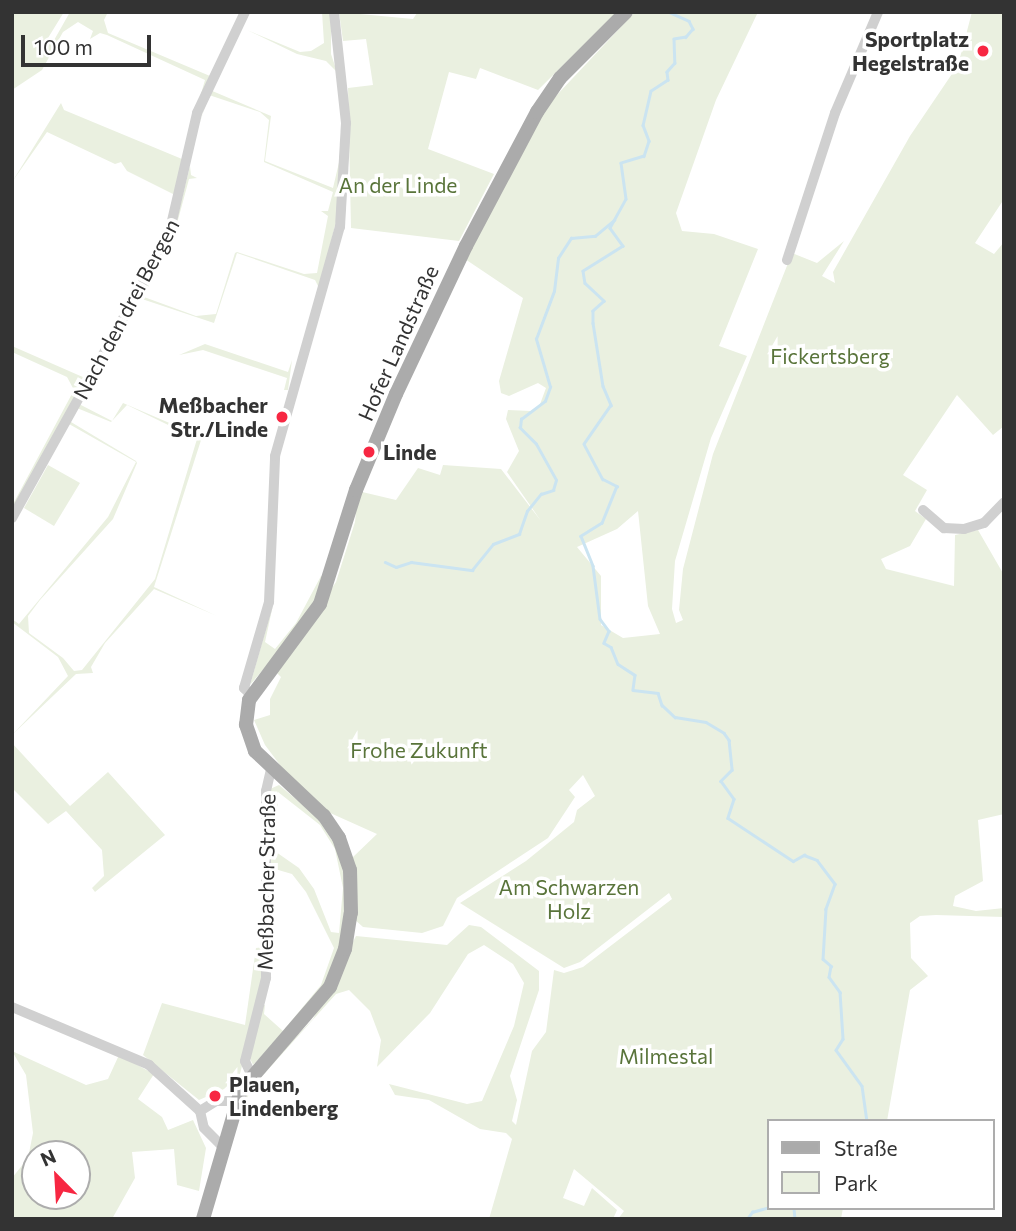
<!DOCTYPE html>
<html>
<head>
<meta charset="utf-8">
<style>
  body { margin:0 }
  #map { position:relative; width:1016px; height:1231px; overflow:hidden; background:#fff; font-family:Commissioner,sans-serif }
  div>[style] { position:absolute }
  .green>* { inset:0; background:#eaf0e0 }
  .stream>* { height:2.5px; margin:-1.25px; padding:0 1.25px; transform-origin:1.25px; border-radius:1.25px; background:#cbe4f1 }
  .minor>* { height:10px; margin:-5px; padding:0 5px; transform-origin:5px; border-radius:5px; background:#d0d0d0 }
  .major>* { height:14px; margin:-7px; padding:0 7px; transform-origin:7px; border-radius:7px; background:#ababab }
  .dots>* { width:19px; height:19px; translate:-50% -50%; box-sizing:border-box; border:4px solid #fff; border-radius:50% }
  span { translate:-50% -50%; white-space:nowrap; text-align:center; line-height:1.15; -webkit-text-stroke:7px #fff; paint-order:stroke }
  .poi-label { font-size:21px; color:#333; font-weight:700 }
  .right { translate:-100% -50%; text-align:right }
  .left { translate:0 -50%; text-align:left }
  .park-label { font-size:21px; color:#59743a }
  .street-label { font-size:21px; color:#333 }
  .frame { position:absolute; inset:0; border:14px solid #333; pointer-events:none }
  .legend { position:absolute; left:767px; top:1119px; width:228px; height:91px; box-sizing:border-box; background:#fff; border:2px solid #adadad; margin:0; padding:9px 12px; list-style:none; font-size:21px; color:#333 }
  .legend li { display:flex; align-items:center; gap:14px; height:35px }
  .legend b { width:35px; border:2px solid #adadad }
  .north { position:absolute; left:21px; top:1140px; width:70px; height:70px; box-sizing:border-box; background:#fff; border:2px solid #adadad; border-radius:50%; rotate:336deg; font-size:19px; font-weight:700; line-height:28px; text-align:center; color:#333 }
  .north::after { content:''; display:block; margin:auto; width:24px; height:32px; background:#f72742; clip-path:polygon(50% 0,100% 100%,50% 72%,0 100%) }
  .scale { position:absolute; left:21px; top:35px; width:130px; height:32px; box-sizing:border-box; border:4px solid #333; border-top:0; padding-left:9px; font-size:21px; line-height:24px; white-space:nowrap; color:#333; -webkit-text-stroke:5px #fff; paint-order:stroke }
</style>
</head>
<body>
<div id="map">
  <div class="green">
    <i style="clip-path:polygon(12px 12px,64px 12px,48px 38px,53px 42px,70px 12px,108px 12px,104px 20px,108px 33px,210px 76px,177px 192px,173px 194px,127px 171px,121px 162px,115px 164px,47px 132px,12px 182px,61px 103px,64px 110px,182px 159px,205px 80px,107px 35px,100px 33px,90px 39px,93px 31px,78px 22px,63px 32px,42px 70px,12px 90px)"></i>
    <i style="clip-path:polygon(322px 12px,331px 12px,331px 54px,337px 72px,326px 61px,297px 54px,247px 30px,300px 52px,311px 51px,324px 43px)"></i>
    <i style="clip-path:polygon(339px 12px,413px 19px,417px 13px,380px 12px,617px 12px,538px 90px,480px 68px,476px 79px,449px 72px,428px 149px,494px 174px,459px 241px,351px 228px,348px 88px,373px 85px,366px 39px,343px 41px)"></i>
    <i style="clip-path:polygon(evenodd,635px 12px,758px 12px,716px 100px,676px 213px,682px 231px,714px 234px,758px 249px,719px 346px,747px 356px,711px 438px,675px 561px,672px 609px,676px 623px,683px 620px,679px 610px,683px 569px,713px 454px,792px 253px,817px 263px,844px 241px,822px 276px,835px 283px,833px 272px,910px 136px,958px 65px,972px 12px,1004px 12px,1004px 199px,975px 243px,994px 254px,1004px 242px,1004px 426px,993px 435px,957px 395px,903px 475px,927px 490px,915px 511px,926px 519px,910px 546px,881px 559px,886px 569px,954px 586px,955px 535px,978px 530px,1004px 575px,1004px 814px,978px 820px,983px 881px,955px 896px,953px 906px,976px 911px,1004px 908px,1004px 917px,936px 915px,920px 916px,910px 923px,911px 958px,928px 976px,910px 990px,887px 1121px,769px 1121px,769px 1208px,843px 1208px,841px 1219px,618px 1219px,624px 1211px,574px 1169px,563px 1198px,584px 1206px,592px 1188px,617px 1210px,613px 1219px,489px 1219px,512px 1139px,506px 1133px,480px 1129px,429px 1100px,395px 1095px,389px 1084px,467px 1104px,482px 1101px,514px 1026px,524px 983px,513px 964px,484px 945px,468px 954px,430px 1013px,377px 1067px,381px 1040px,370px 1011px,349px 990px,336px 994px,255px 1084px,244px 1103px,207px 1219px,247px 1088px,313px 1019px,356px 936px,447px 945px,469px 925px,481px 927px,539px 971px,539px 990px,510px 1076px,517px 1100px,512px 1121px,516px 1125px,532px 1051px,546px 1032px,554px 970px,564px 973px,583px 967px,672px 899px,669px 893px,580px 962px,564px 968px,460px 903px,526px 861px,574px 822px,577px 810px,595px 796px,583px 775px,569px 790px,575px 797px,548px 838px,457px 898px,443px 926px,422px 933px,363px 927px,354px 919px,353px 857px,377px 834px,328px 812px,289px 777px,265px 745px,254px 720px,270px 715px,270px 699px,281px 677px,276px 672px,336px 582px,355px 522px,358px 491px,396px 500px,418px 468px,440px 475px,443px 465px,501px 469px,541px 521px,507px 472px,519px 451px,506px 419px,508px 410px,531px 411px,539px 407px,546px 388px,538px 383px,509px 396px,501px 393px,499px 381px,523px 298px,465px 259px,539px 114px,635px 12px,638px 511px,648px 606px,660px 634px,623px 638px,601px 625px,601px 576px,577px 547px,617px 529px,638px 511px)"></i>
    <i style="clip-path:polygon(210px 90px,271px 116px,265px 161px,333px 188px,341px 154px,338px 214px,319px 288px,315px 280px,237px 253px,214px 323px,136px 297px,176px 223px,190px 166px,191px 175px,197px 178px,189px 179px,175px 231px,144px 297px,196px 316px,216px 314px,235px 253px,237px 252px,304px 274px,317px 273px,328px 216px,321px 211px,328px 211px,333px 192px,264px 162px,269px 120px,260px 112px,209px 95px,197px 131px)"></i>
    <i style="clip-path:polygon(205px 344px,288px 372px,292px 360px,288px 390px,284px 390px,287px 378px,203px 350px,179px 355px)"></i>
    <i style="clip-path:polygon(12px 346px,85px 378px,25px 495px,12px 506px,74px 390px,67px 377px,12px 352px)"></i>
    <i style="clip-path:polygon(123px 403px,202px 437px,154px 587px,217px 616px,154px 589px,105px 643px,91px 667px,93px 673px,76px 674px,12px 735px,68px 676px,58px 657px,12px 622px,12px 619px,19px 624px,108px 517px,136px 462px,69px 424px,71px 422px,136px 461px,137px 463px,113px 519px,40px 600px,28px 616px,29px 633px,63px 658px,74px 671px,82px 670px,155px 579px,197px 439px,127px 405px,111px 422px,77px 408px,79px 404px,112px 421px)"></i>
    <i style="clip-path:polygon(48px 465px,80px 483px,54px 526px,24px 508px)"></i>
    <i style="clip-path:polygon(328px 575px,301px 625px,250px 685px,273px 605px,265px 642px,275px 649px,296px 623px,321px 576px)"></i>
    <i style="clip-path:polygon(12px 743px,70px 806px,108px 772px,165px 835px,95px 892px,79px 913px,95px 892px,92px 888px,104px 876px,102px 850px,66px 811px,48px 824px,12px 788px)"></i>
    <i style="clip-path:polygon(evenodd,279px 785px,316px 816px,341px 854px,346px 899px,339px 950px,319px 995px,253px 1065px,249px 1056px,261px 1006px,265px 1005px,264px 1014px,283px 1031px,321px 985px,334px 948px,306px 892px,292px 874px,268px 867px,270px 789px,279px 785px,278px 792px,320px 825px,335px 849px,343px 888px,339px 933px,331px 932px,314px 889px,299px 868px,276px 852px,278px 792px)"></i>
    <i style="clip-path:polygon(264px 947px,264px 977px,240px 1074px,224px 1089px,199px 1100px,143px 1055px,162px 1003px,245px 1025px,256px 948px)"></i>
    <i style="clip-path:polygon(evenodd,12px 1051px,86px 1085px,108px 1079px,119px 1055px,154px 1074px,138px 1099px,162px 1117px,168px 1130px,193px 1120px,206px 1148px,199px 1191px,177px 1185px,174px 1149px,132px 1152px,135px 1178px,112px 1219px,12px 1219px,12px 1178px,28px 1158px,33px 1133px,26px 1075px,12px 1051px,35px 1154px,77px 1154px,77px 1196px,35px 1196px,35px 1154px)"></i>
  </div>
  <div class="stream">
    <i style="left:669px;top:12px;width:22px;rotate:24deg"></i>
    <i style="left:689px;top:21px;width:9px;rotate:63deg"></i>
    <i style="left:693px;top:29px;width:11px;rotate:131deg"></i>
    <i style="left:686px;top:37px;width:12px;rotate:171deg"></i>
    <i style="left:674px;top:39px;width:24px;rotate:88deg"></i>
    <i style="left:675px;top:63px;width:12px;rotate:132deg"></i>
    <i style="left:667px;top:72px;width:8px;rotate:83deg"></i>
    <i style="left:668px;top:80px;width:20px;rotate:147deg"></i>
    <i style="left:651px;top:91px;width:35px;rotate:103deg"></i>
    <i style="left:643px;top:125px;width:17px;rotate:69deg"></i>
    <i style="left:649px;top:141px;width:16px;rotate:108deg"></i>
    <i style="left:644px;top:156px;width:24px;rotate:163deg"></i>
    <i style="left:621px;top:163px;width:36px;rotate:82deg"></i>
    <i style="left:626px;top:199px;width:33px;rotate:119deg"></i>
    <i style="left:610px;top:228px;width:22px;rotate:54deg"></i>
    <i style="left:623px;top:246px;width:47px;rotate:148deg"></i>
    <i style="left:583px;top:271px;width:12px;rotate:81deg"></i>
    <i style="left:585px;top:283px;width:26px;rotate:43deg"></i>
    <i style="left:604px;top:301px;width:15px;rotate:138deg"></i>
    <i style="left:593px;top:311px;width:12px;rotate:90deg"></i>
    <i style="left:593px;top:323px;width:64px;rotate:81deg"></i>
    <i style="left:603px;top:386px;width:21px;rotate:67deg"></i>
    <i style="left:611px;top:405px;width:47px;rotate:124.7deg"></i>
    <i style="left:584px;top:444px;width:40px;rotate:62deg"></i>
    <i style="left:603px;top:479px;width:16px;rotate:27deg"></i>
    <i style="left:617px;top:486px;width:40px;rotate:112deg"></i>
    <i style="left:602px;top:523px;width:25px;rotate:148deg"></i>
    <i style="left:581px;top:536px;width:32px;rotate:68deg"></i>
    <i style="left:593px;top:566px;width:53px;rotate:82.5deg"></i>
    <i style="left:600px;top:619px;width:15px;rotate:53deg"></i>
    <i style="left:609px;top:631px;width:13px;rotate:113deg"></i>
    <i style="left:604px;top:643px;width:8px;rotate:30deg"></i>
    <i style="left:611px;top:647px;width:18px;rotate:68deg"></i>
    <i style="left:618px;top:664px;width:20px;rotate:33deg"></i>
    <i style="left:635px;top:675px;width:15px;rotate:98deg"></i>
    <i style="left:633px;top:690px;width:25px;rotate:7deg"></i>
    <i style="left:658px;top:693px;width:13px;rotate:72deg"></i>
    <i style="left:662px;top:705px;width:18px;rotate:43deg"></i>
    <i style="left:675px;top:717px;width:31px;rotate:9deg"></i>
    <i style="left:706px;top:722px;width:21px;rotate:31deg"></i>
    <i style="left:724px;top:733px;width:9px;rotate:54deg"></i>
    <i style="left:729px;top:740px;width:30px;rotate:84deg"></i>
    <i style="left:732px;top:770px;width:16px;rotate:135deg"></i>
    <i style="left:721px;top:781px;width:22px;rotate:54deg"></i>
    <i style="left:734px;top:799px;width:20px;rotate:108deg"></i>
    <i style="left:728px;top:818px;width:78px;rotate:33.5deg"></i>
    <i style="left:793px;top:861px;width:13px;rotate:-29deg"></i>
    <i style="left:804px;top:855px;width:14px;rotate:21deg"></i>
    <i style="left:817px;top:860px;width:30px;rotate:53deg"></i>
    <i style="left:835px;top:884px;width:27px;rotate:110deg"></i>
    <i style="left:826px;top:909px;width:50px;rotate:93.4deg"></i>
    <i style="left:823px;top:959px;width:11px;rotate:41deg"></i>
    <i style="left:831px;top:966px;width:11px;rotate:100deg"></i>
    <i style="left:829px;top:977px;width:19px;rotate:54deg"></i>
    <i style="left:840px;top:992px;width:47px;rotate:86.3deg"></i>
    <i style="left:843px;top:1039px;width:13px;rotate:122deg"></i>
    <i style="left:836px;top:1050px;width:44px;rotate:54.2deg"></i>
    <i style="left:862px;top:1086px;width:35px;rotate:82deg"></i>
    <i style="left:385px;top:562px;width:12px;rotate:24deg"></i>
    <i style="left:396px;top:567px;width:16px;rotate:-18deg"></i>
    <i style="left:411px;top:562px;width:62px;rotate:7.5deg"></i>
    <i style="left:472px;top:570px;width:33px;rotate:-51deg"></i>
    <i style="left:493px;top:544px;width:28px;rotate:-21deg"></i>
    <i style="left:519px;top:534px;width:24px;rotate:-71deg"></i>
    <i style="left:527px;top:511px;width:22px;rotate:-51deg"></i>
    <i style="left:541px;top:494px;width:13px;rotate:-18deg"></i>
    <i style="left:553px;top:490px;width:10px;rotate:-73deg"></i>
    <i style="left:556px;top:480px;width:41px;rotate:-119.1deg"></i>
    <i style="left:536px;top:444px;width:23px;rotate:-135deg"></i>
    <i style="left:520px;top:428px;width:9px;rotate:-84deg"></i>
    <i style="left:521px;top:419px;width:30px;rotate:-37deg"></i>
    <i style="left:545px;top:401px;width:15px;rotate:-70deg"></i>
    <i style="left:550px;top:387px;width:50px;rotate:-106.3deg"></i>
    <i style="left:536px;top:339px;width:51px;rotate:-69.4deg"></i>
    <i style="left:554px;top:291px;width:33px;rotate:-83deg"></i>
    <i style="left:558px;top:258px;width:24px;rotate:-57deg"></i>
    <i style="left:571px;top:238px;width:24px;rotate:-5deg"></i>
    <i style="left:595px;top:236px;width:25px;rotate:-40deg"></i>
    <i style="left:794px;top:1208px;width:11px;rotate:85deg"></i>
    <i style="left:747px;top:1219px;width:9px;rotate:-54deg"></i>
    <i style="left:752px;top:1212px;width:18px;rotate:-16deg"></i>
  </div>
  <div class="minor">
    <i style="left:787px;top:260px;width:155px;rotate:-71.9deg"></i>
    <i style="left:835px;top:113px;width:110px;rotate:-66.9deg"></i>
    <i style="left:923px;top:510px;width:28px;rotate:41deg"></i>
    <i style="left:944px;top:528px;width:20px;rotate:3deg"></i>
    <i style="left:964px;top:529px;width:21px;rotate:-17deg"></i>
    <i style="left:984px;top:523px;width:29px;rotate:-46deg"></i>
    <i style="left:12px;top:518px;width:321px;rotate:-60.9deg"></i>
    <i style="left:168px;top:238px;width:128px;rotate:-76.9deg"></i>
    <i style="left:197px;top:113px;width:112px;rotate:-64.6deg"></i>
    <i style="left:251px;top:695px;width:10px;rotate:-135deg"></i>
    <i style="left:244px;top:688px;width:90px;rotate:-73.8deg"></i>
    <i style="left:269px;top:602px;width:146px;rotate:-87.6deg"></i>
    <i style="left:275px;top:456px;width:238px;rotate:-74.2deg"></i>
    <i style="left:340px;top:227px;width:104px;rotate:-86.7deg"></i>
    <i style="left:346px;top:123px;width:112px;rotate:-96.2deg"></i>
    <i style="left:12px;top:1007px;width:149px;rotate:22.9deg"></i>
    <i style="left:149px;top:1065px;width:69px;rotate:42deg"></i>
    <i style="left:200px;top:1111px;width:17px;rotate:77deg"></i>
    <i style="left:204px;top:1128px;width:25px;rotate:45deg"></i>
    <i style="left:251px;top:1074px;width:14px;rotate:-115deg"></i>
    <i style="left:245px;top:1061px;width:86px;rotate:-75.8deg"></i>
    <i style="left:266px;top:978px;width:187px;rotate:-90deg"></i>
    <i style="left:266px;top:791px;width:22px;rotate:-77deg"></i>
    <i style="left:200px;top:1111px;width:19px;rotate:-32deg"></i>
    <i style="left:216px;top:1101px;width:20px"></i>
  </div>
  <div class="major">
    <i style="left:203px;top:1219px;width:134px;rotate:-73.6deg"></i>
    <i style="left:241px;top:1090px;width:136px;rotate:-49.2deg"></i>
    <i style="left:330px;top:987px;width:41px;rotate:-68.5deg"></i>
    <i style="left:345px;top:949px;width:36px;rotate:-81deg"></i>
    <i style="left:351px;top:913px;width:43px;rotate:-91.3deg"></i>
    <i style="left:350px;top:870px;width:34px;rotate:-109deg"></i>
    <i style="left:339px;top:838px;width:27px;rotate:-124deg"></i>
    <i style="left:324px;top:816px;width:95px;rotate:-136.7deg"></i>
    <i style="left:255px;top:751px;width:28px;rotate:-109deg"></i>
    <i style="left:246px;top:725px;width:25px;rotate:-83deg"></i>
    <i style="left:249px;top:700px;width:119px;rotate:-53.5deg"></i>
    <i style="left:320px;top:604px;width:120px;rotate:-72.5deg"></i>
    <i style="left:356px;top:490px;width:104px;rotate:-67.4deg"></i>
    <i style="left:396px;top:394px;width:164px;rotate:-64.7deg"></i>
    <i style="left:466px;top:246px;width:152px;rotate:-62.1deg"></i>
    <i style="left:537px;top:112px;width:41px;rotate:-55.9deg"></i>
    <i style="left:560px;top:78px;width:93px;rotate:-45deg"></i>
  </div>
  <div class="dots">
    <i style="left:983px;top:51px;background:#f72742"></i>
    <i style="left:282px;top:417px;background:#f72742"></i>
    <i style="left:369px;top:452px;background:#f72742"></i>
    <i style="left:215px;top:1096px;background:#f72742"></i>
  </div>
  <div class="poi-label">
    <span class="right" style="left:969px;top:51px">Sportplatz<br>Hegelstraße</span>
    <span class="right" style="left:268px;top:417px">Meßbacher<br>Str./Linde</span>
    <span class="left" style="left:383px;top:452px">Linde</span>
    <span class="left" style="left:229px;top:1096px">Plauen,<br>Lindenberg</span>
  </div>
  <div class="park-label">
    <span style="left:398px;top:185px">An der Linde</span>
    <span style="left:830px;top:356px">Fickertsberg</span>
    <span style="left:419px;top:750px">Frohe Zukunft</span>
    <span style="left:569px;top:899px">Am Schwarzen<br>Holz</span>
    <span style="left:666px;top:1056px">Milmestal</span>
  </div>
  <div class="street-label">
    <span style="left:126px;top:309px;rotate:-62deg">Nach den drei Bergen</span>
    <span style="left:398px;top:343px;rotate:-66deg">Hofer Landstraße</span>
    <span style="left:266px;top:882px;rotate:-89deg">Meßbacher Straße</span>
  </div>
  <div class="frame"></div>
  <ul class="legend">
  <li><b style="height:9px;background:#ababab"></b>Straße</li>
  <li><b style="height:19px;background:#eaf0e0"></b>Park</li>
  </ul>
  <div class="north">N</div>
  <div class="scale">100 m</div>
</div>
</body>
</html>
